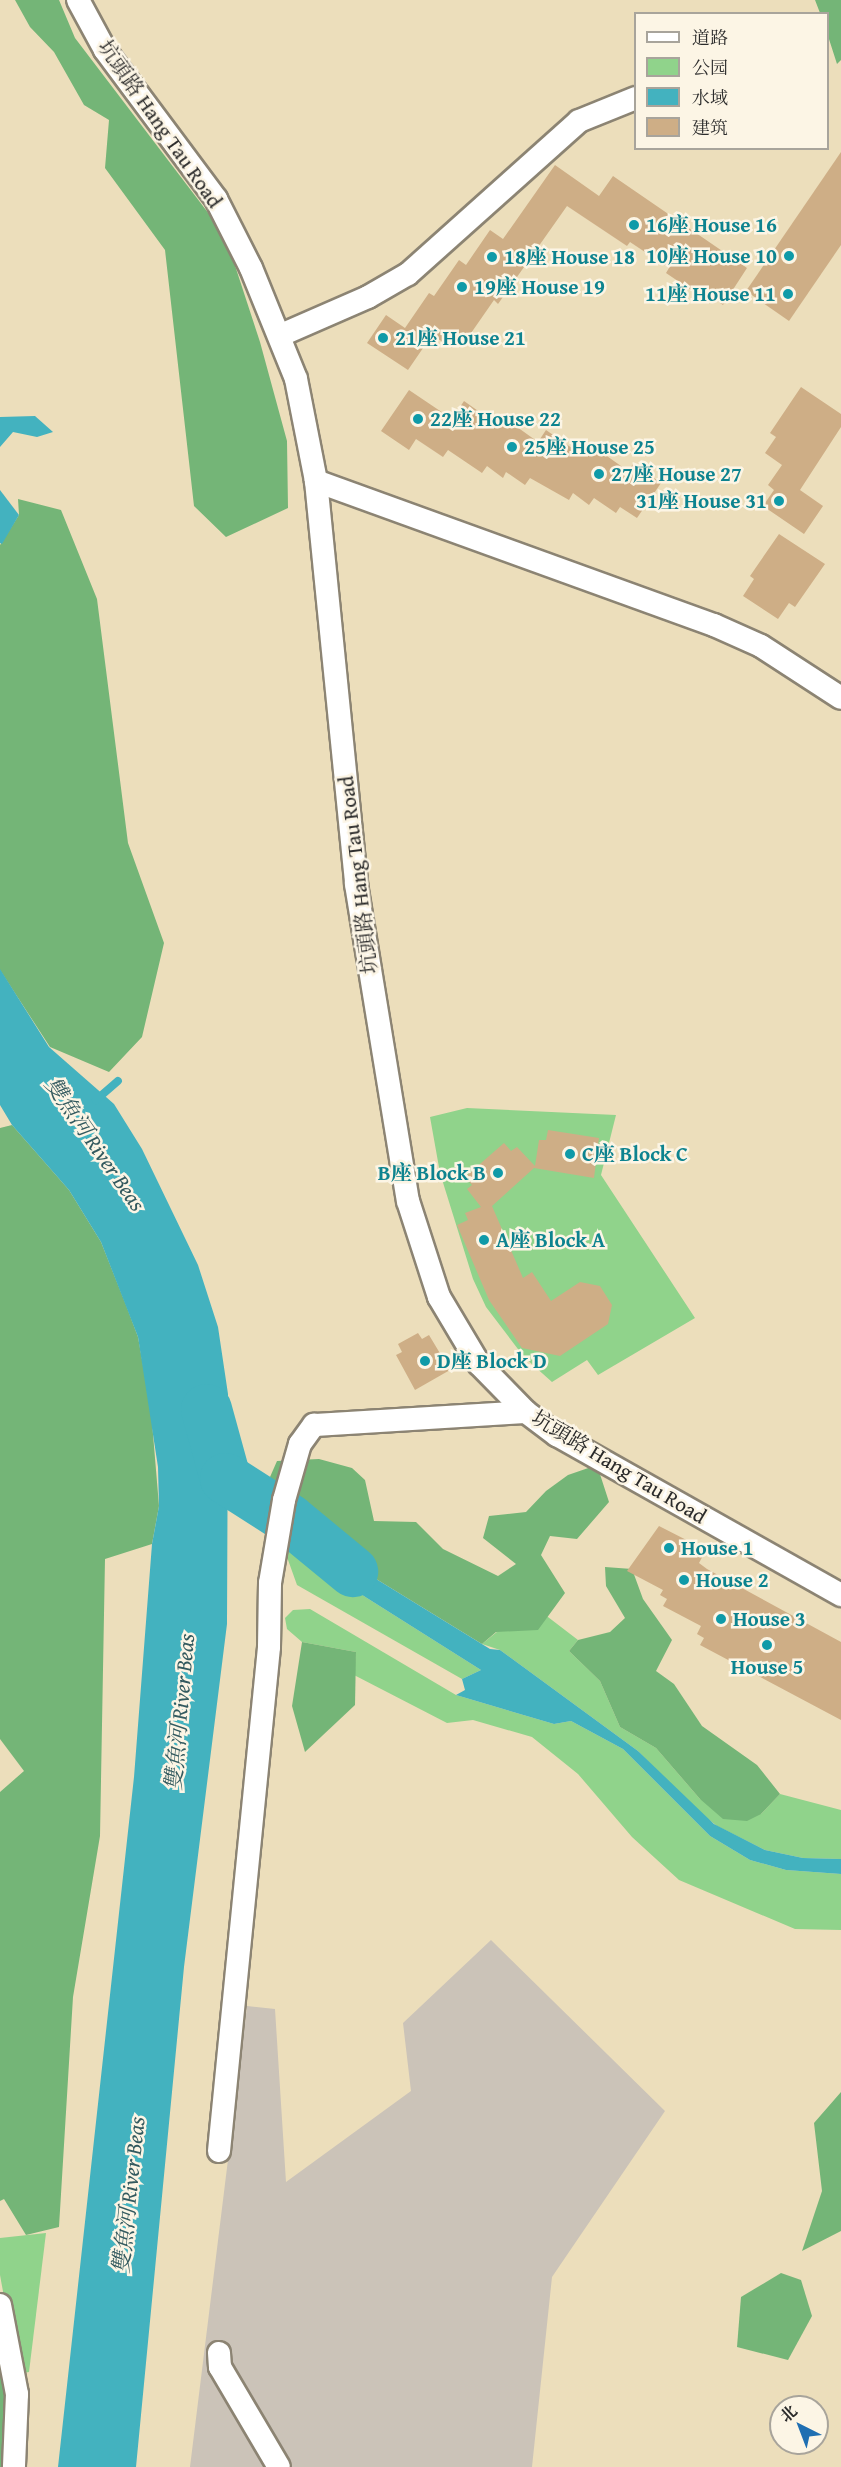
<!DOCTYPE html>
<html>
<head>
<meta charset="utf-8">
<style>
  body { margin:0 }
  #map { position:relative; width:841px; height:2467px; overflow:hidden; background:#ecdebb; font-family:"Gentium Book Plus","Noto Serif SC",serif }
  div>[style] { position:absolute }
  .industrial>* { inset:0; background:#cbc3b8 }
  .green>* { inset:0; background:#90d38b }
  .forest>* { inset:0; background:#74b577 }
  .water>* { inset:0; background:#43b2bf }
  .stream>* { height:8px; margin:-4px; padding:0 4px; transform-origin:4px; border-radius:4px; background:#43b2bf }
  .river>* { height:51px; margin:-25.5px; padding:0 25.5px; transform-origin:25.5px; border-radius:25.5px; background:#43b2bf }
  .building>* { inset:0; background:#ceae86 }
  .roads { filter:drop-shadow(2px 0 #8c8473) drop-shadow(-2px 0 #8c8473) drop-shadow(0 2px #8c8473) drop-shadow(0 -2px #8c8473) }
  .minor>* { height:22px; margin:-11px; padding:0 11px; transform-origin:11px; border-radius:11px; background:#fff }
  .dots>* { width:16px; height:16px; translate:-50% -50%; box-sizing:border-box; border:3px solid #fcf5e5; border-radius:50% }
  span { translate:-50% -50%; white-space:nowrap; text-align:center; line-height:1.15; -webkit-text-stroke:5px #fcf5e5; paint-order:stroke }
  .street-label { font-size:21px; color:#2b2b2b }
  .culture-label { font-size:21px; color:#0d838f; font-weight:700 }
  .left { translate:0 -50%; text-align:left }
  .right { translate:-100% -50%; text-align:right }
  .water-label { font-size:22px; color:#335a5f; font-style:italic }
  .legend { position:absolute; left:634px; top:12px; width:195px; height:138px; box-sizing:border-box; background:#fcf5e5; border:2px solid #a8a49b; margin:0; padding:8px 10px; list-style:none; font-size:18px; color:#2b2b2b }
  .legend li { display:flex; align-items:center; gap:12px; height:30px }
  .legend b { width:30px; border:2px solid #a8a49b }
  .north { position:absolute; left:769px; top:2395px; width:60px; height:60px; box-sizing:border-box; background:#fcf5e5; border:2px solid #a8a49b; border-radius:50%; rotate:318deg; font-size:16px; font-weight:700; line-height:24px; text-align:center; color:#2b2b2b }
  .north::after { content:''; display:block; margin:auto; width:21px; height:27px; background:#1f6fb2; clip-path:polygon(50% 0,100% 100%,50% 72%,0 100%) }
</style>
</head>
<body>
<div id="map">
  <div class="industrial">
    <i style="clip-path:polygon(491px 1940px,665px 2111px,552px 2277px,532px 2467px,190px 2467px,247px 2006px,275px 2009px,286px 2182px,411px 2091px,403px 2023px)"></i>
  </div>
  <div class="green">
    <i style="clip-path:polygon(467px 1108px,616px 1115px,601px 1175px,695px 1318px,598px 1375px,587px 1360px,552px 1382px,524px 1357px,486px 1307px,473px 1279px,440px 1173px,430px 1117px)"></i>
    <i style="clip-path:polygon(292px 1541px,316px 1557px,340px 1581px,481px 1670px,462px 1679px,297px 1585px,287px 1557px)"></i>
    <i style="clip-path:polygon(531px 1604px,578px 1640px,569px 1651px,600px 1681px,620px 1727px,656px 1748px,700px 1799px,761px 1814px,780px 1794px,841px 1810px,841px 1859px,803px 1858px,765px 1850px,717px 1826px,688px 1803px,638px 1751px,500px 1650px,482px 1644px)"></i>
    <i style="clip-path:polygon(310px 1609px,456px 1695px,554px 1724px,571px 1721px,623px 1749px,710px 1836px,750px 1860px,786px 1870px,841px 1874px,841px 1930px,795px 1929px,679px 1880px,632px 1837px,578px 1774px,532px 1737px,473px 1720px,447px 1723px,354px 1675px,356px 1652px,302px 1642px,287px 1629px,285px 1618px,293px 1610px)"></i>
    <i style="clip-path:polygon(46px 2233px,29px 2372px,18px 2374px,0 2275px,0 2238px)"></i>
  </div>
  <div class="forest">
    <i style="clip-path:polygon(15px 0,59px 0,75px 38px,225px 235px,260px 342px,287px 441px,288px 508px,226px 537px,194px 506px,165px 250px,105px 168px,109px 120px,84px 105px,54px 52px,30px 27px)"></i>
    <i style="clip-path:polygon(815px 0,841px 0,841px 60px,837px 64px,828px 36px,828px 14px,820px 13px)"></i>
    <i style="clip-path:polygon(18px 499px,61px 510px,97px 599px,128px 843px,164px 943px,142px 1037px,109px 1072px,50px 1047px,0 970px,0 545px,19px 515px)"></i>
    <i style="clip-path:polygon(12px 1125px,69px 1190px,101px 1242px,126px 1305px,138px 1337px,151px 1410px,159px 1506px,152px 1544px,105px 1559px,100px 1836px,73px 1997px,59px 2227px,26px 2235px,4px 2199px,0 2201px,0 1792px,24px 1771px,0 1739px,0 1128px)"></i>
    <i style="clip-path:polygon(319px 1459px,352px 1468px,365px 1480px,374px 1521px,416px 1522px,443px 1549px,498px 1576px,516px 1564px,483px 1538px,489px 1516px,526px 1512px,546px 1491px,568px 1475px,597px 1465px,609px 1502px,577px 1539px,550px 1536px,541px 1555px,565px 1593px,538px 1630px,496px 1632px,482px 1644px,355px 1566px,284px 1500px,270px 1477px,277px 1461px)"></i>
    <i style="clip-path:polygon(605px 1567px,632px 1569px,643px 1599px,672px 1640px,656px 1671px,674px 1684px,702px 1726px,757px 1765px,780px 1794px,761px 1814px,747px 1821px,723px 1819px,700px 1799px,656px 1748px,620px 1727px,600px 1681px,569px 1651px,578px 1640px,610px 1632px,625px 1618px,606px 1586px)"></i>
    <i style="clip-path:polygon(302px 1642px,356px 1652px,355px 1705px,305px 1752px,292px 1706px)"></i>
    <i style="clip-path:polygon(841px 2092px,841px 2231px,802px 2251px,822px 2191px,814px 2123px)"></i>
    <i style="clip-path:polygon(781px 2273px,801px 2280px,812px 2316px,788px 2360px,737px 2347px,741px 2297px)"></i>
    <i style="clip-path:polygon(0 2345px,12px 2396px,10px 2467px,0 2467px)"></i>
  </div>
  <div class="water">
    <i style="clip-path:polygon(35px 416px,53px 432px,37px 437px,13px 432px,0 447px,0 417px)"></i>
    <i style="clip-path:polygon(0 490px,19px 515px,2px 544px,0 543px)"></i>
    <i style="clip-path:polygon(0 969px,49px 1047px,114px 1104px,142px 1149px,198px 1265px,218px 1327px,228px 1394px,227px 1624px,184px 1967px,136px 2467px,58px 2467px,134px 1777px,152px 1544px,159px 1506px,158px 1467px,138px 1337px,101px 1242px,69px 1190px,12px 1125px,0 1105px)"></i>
    <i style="clip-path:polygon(302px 1515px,322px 1539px,355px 1566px,490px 1649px,500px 1650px,638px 1751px,714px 1824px,765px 1850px,803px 1858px,841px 1859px,841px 1874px,786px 1870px,750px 1860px,710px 1836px,623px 1749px,571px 1721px,554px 1724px,456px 1695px,465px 1690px,462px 1679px,481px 1670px,340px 1581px,316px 1557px,292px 1541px)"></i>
  </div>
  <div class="stream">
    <i style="left:96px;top:1100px;width:29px;rotate:-41deg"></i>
  </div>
  <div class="river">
    <i style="left:206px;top:1409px;width:72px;rotate:74.6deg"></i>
    <i style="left:225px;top:1478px;width:76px;rotate:32.6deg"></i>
    <i style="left:289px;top:1519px;width:82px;rotate:39.5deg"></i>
  </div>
  <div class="building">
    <i style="clip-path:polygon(841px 152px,841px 245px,789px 321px,746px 291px)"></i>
    <i style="clip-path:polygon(555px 165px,599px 196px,613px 176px,747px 268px,723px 305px,703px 291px,700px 296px,666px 273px,669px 268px,630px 242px,627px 246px,567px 206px,498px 304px,494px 300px,469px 336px,463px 332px,452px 348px,432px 335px,408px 370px,367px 343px,386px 315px,405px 328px,429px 293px,434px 296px,459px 260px,466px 265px,490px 230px,503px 239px)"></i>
    <i style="clip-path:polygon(801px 387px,841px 414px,841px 427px,800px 490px,823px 506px,804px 534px,763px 506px,774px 490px,768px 485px,782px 465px,765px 453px,776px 437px,770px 433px)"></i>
    <i style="clip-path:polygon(409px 390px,452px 419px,464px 401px,498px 425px,503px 417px,538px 442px,546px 430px,582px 455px,590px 444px,628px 471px,633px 464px,661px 483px,637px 518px,620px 507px,616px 513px,594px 498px,589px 505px,573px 493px,569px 500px,530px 478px,525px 485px,506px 472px,503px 478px,487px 466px,482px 473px,448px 450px,443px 457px,416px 439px,409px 450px,381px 431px)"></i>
    <i style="clip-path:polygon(779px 534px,825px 564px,795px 607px,789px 603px,778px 619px,743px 596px,754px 579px,750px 576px)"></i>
    <i style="clip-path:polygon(548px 1130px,599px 1138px,594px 1178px,534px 1168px,492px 1206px,523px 1278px,532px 1272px,551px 1301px,580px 1282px,600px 1286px,612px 1305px,608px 1324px,560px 1356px,522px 1348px,489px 1300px,457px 1225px,468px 1220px,465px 1213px,481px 1207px,467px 1189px,472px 1185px,465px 1177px,504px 1143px,511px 1151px,517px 1147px,535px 1166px,539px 1140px,546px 1140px)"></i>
    <i style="clip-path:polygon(418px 1333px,422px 1339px,429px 1335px,450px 1370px,415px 1390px,396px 1355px,402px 1352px,398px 1344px)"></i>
    <i style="clip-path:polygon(659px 1526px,706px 1550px,699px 1563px,707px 1569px,841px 1642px,841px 1720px,700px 1645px,704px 1638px,697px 1634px,701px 1626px,663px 1606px,667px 1599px,660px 1595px,663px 1590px,627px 1571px)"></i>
  </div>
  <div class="roads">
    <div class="minor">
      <i style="left:78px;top:0;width:57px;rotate:61.6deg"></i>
      <i style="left:105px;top:50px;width:186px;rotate:53.3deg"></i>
      <i style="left:216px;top:199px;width:77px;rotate:63.1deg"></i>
      <i style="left:251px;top:268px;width:120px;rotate:67.9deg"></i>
      <i style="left:296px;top:379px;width:104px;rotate:78.9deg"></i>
      <i style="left:316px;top:481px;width:405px;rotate:84.3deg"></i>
      <i style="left:356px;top:884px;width:321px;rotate:80.7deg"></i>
      <i style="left:408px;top:1201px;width:101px;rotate:72.1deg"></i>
      <i style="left:439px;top:1297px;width:78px;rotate:59.2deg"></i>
      <i style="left:479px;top:1364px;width:67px;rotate:45.6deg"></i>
      <i style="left:526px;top:1412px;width:39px;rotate:37deg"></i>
      <i style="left:557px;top:1435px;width:326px;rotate:29.4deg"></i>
      <i style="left:281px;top:335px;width:95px;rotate:-23.6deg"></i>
      <i style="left:368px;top:297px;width:46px;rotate:-29.9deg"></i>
      <i style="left:408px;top:274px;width:229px;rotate:-41.8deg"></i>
      <i style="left:579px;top:121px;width:61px;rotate:-22deg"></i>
      <i style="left:316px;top:481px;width:423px;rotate:19.9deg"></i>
      <i style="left:714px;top:625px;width:51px;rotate:24.1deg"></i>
      <i style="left:761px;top:646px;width:95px;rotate:33deg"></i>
      <i style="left:219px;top:2151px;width:506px;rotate:-84.33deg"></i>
      <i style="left:269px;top:1647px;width:64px;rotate:-89.1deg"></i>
      <i style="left:270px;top:1583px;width:84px;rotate:-80.4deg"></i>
      <i style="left:284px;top:1500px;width:58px;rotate:-74.1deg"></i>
      <i style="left:300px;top:1444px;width:24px;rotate:-54deg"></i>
      <i style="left:314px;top:1425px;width:212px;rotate:-3.5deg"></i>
      <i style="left:0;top:2305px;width:91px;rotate:79.2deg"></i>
      <i style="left:17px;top:2394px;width:73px;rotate:92.4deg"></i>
      <i style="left:219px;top:2353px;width:14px;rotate:86deg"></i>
      <i style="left:220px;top:2367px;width:116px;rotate:59.5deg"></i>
    </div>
  </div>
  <div class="dots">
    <i style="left:634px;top:225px;background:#0f9aa8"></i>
    <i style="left:789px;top:256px;background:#0f9aa8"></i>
    <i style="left:492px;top:257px;background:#0f9aa8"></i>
    <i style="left:462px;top:287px;background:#0f9aa8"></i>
    <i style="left:788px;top:294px;background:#0f9aa8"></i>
    <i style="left:383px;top:338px;background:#0f9aa8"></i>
    <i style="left:418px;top:419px;background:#0f9aa8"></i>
    <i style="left:512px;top:447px;background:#0f9aa8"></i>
    <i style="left:599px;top:474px;background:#0f9aa8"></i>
    <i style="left:779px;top:501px;background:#0f9aa8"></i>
    <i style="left:570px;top:1154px;background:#0f9aa8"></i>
    <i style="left:498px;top:1173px;background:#0f9aa8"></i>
    <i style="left:484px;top:1240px;background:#0f9aa8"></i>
    <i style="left:425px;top:1361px;background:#0f9aa8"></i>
    <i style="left:669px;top:1548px;background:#0f9aa8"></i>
    <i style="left:684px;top:1580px;background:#0f9aa8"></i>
    <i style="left:721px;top:1619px;background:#0f9aa8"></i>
    <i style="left:767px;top:1645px;background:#0f9aa8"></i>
  </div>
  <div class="street-label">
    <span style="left:160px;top:124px;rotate:55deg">坑頭路 Hang Tau Road</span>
    <span style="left:358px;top:875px;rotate:-97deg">坑頭路 Hang Tau Road</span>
    <span style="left:619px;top:1467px;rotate:31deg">坑頭路 Hang Tau Road</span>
  </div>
  <div class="culture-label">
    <span class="left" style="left:646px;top:225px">16座 House 16</span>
    <span class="right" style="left:777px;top:256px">10座 House 10</span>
    <span class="left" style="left:504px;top:257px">18座 House 18</span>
    <span class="left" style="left:474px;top:287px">19座 House 19</span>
    <span class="right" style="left:776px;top:294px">11座 House 11</span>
    <span class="left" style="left:395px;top:338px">21座 House 21</span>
    <span class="left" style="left:430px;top:419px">22座 House 22</span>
    <span class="left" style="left:524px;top:447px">25座 House 25</span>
    <span class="left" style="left:611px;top:474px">27座 House 27</span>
    <span class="right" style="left:767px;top:501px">31座 House 31</span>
    <span class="left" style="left:582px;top:1154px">C座 Block C</span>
    <span class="right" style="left:486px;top:1173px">B座 Block B</span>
    <span class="left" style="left:496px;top:1240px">A座 Block A</span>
    <span class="left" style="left:437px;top:1361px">D座 Block D</span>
    <span class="left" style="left:681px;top:1548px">House 1</span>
    <span class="left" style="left:696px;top:1580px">House 2</span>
    <span class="left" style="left:733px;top:1619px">House 3</span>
    <span style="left:767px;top:1667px">House 5</span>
  </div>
  <div class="water-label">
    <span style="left:95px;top:1144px;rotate:55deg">雙魚河 River Beas</span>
    <span style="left:180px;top:1712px;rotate:-85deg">雙魚河 River Beas</span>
    <span style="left:129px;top:2195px;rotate:-84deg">雙魚河 River Beas</span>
  </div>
  <ul class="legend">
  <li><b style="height:8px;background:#fff"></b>道路</li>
  <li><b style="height:16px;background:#90d38b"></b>公园</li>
  <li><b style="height:16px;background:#43b2bf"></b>水域</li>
  <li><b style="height:16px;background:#ceae86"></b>建筑</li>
  </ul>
  <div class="north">北</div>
</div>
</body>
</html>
